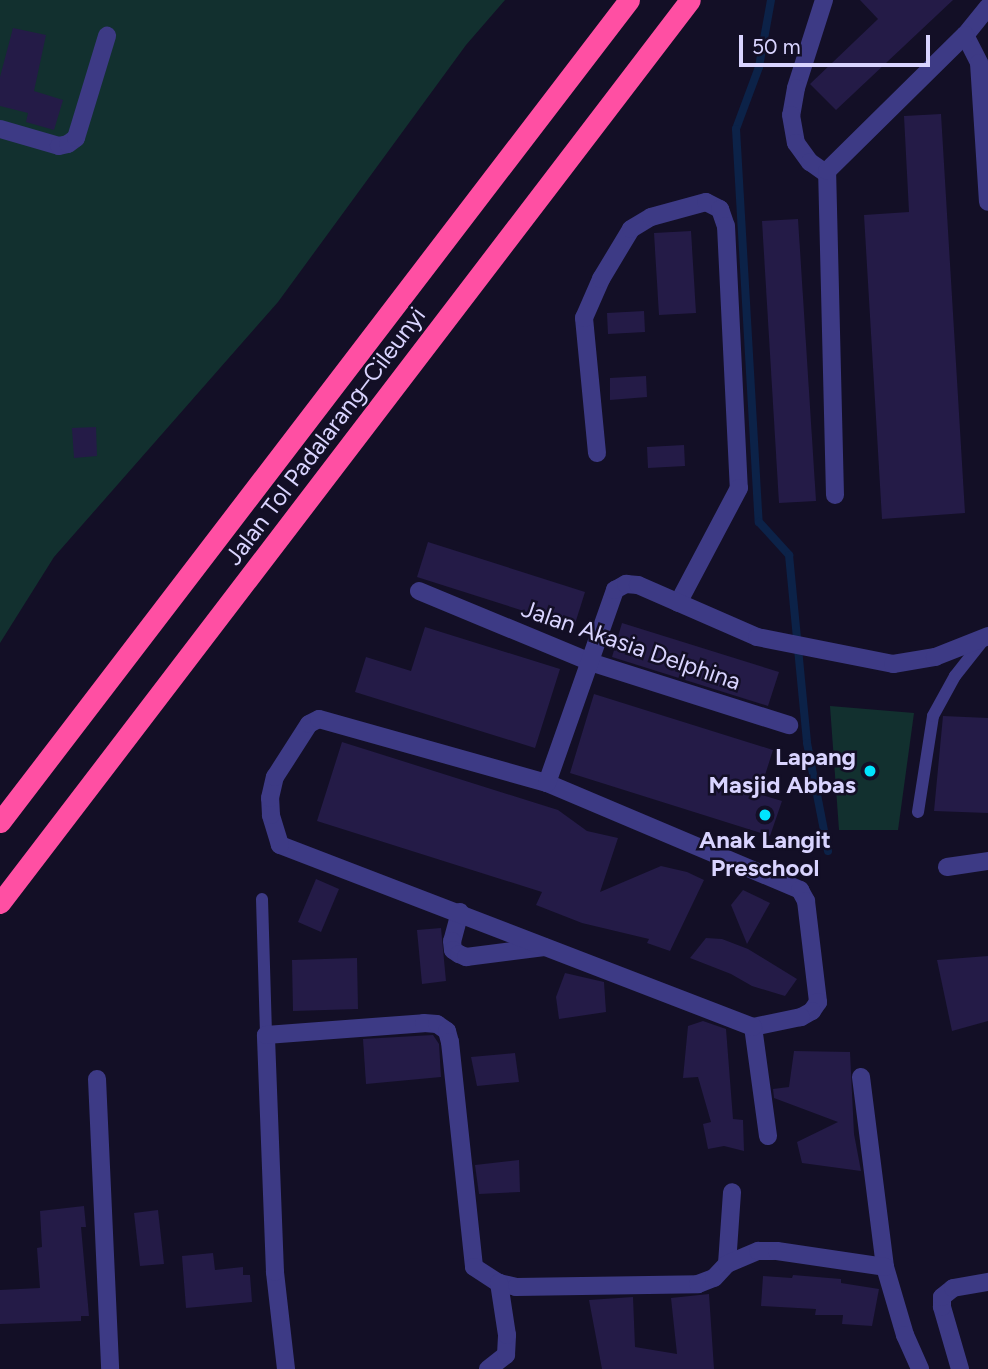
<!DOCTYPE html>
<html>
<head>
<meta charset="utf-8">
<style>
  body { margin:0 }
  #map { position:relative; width:988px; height:1369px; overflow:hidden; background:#130f26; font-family:Figtree,sans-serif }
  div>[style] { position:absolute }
  .green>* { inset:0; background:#12302f }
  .stream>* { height:8px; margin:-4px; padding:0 4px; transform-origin:4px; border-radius:4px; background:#0c2248 }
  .building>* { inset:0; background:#241b47 }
  .lane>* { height:12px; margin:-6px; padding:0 6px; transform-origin:6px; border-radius:6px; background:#3d3a85 }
  .street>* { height:18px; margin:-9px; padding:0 9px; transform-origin:9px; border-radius:9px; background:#3d3a85 }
  .highway>* { height:21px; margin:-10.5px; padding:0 10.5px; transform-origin:10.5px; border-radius:10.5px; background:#ff4fa3 }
  .dots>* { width:19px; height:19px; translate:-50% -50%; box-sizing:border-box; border:4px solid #130f26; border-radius:50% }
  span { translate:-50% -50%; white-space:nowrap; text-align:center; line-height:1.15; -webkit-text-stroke:5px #130f26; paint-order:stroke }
  .street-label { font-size:24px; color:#d9d4ff }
  .poi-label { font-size:24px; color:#d9d4ff; font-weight:700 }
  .right { translate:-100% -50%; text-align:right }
  .scale { position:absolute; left:739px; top:35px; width:191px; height:32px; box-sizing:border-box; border:4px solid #d9d4ff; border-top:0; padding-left:9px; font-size:21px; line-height:24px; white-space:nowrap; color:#d9d4ff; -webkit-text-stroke:5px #130f26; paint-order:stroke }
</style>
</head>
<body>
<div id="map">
  <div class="green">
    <i style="clip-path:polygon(0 0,505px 0,466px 45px,278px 302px,54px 557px,0 643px)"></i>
    <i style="clip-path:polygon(830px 706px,914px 713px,898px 830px,839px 830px)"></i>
  </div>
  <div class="stream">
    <i style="left:771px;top:0;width:68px;rotate:100.2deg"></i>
    <i style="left:759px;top:67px;width:66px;rotate:110.4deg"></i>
    <i style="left:736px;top:129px;width:394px;rotate:86.7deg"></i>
    <i style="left:759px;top:522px;width:45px;rotate:47.7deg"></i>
    <i style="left:789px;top:555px;width:189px;rotate:84.5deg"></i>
    <i style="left:807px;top:743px;width:110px;rotate:79deg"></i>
  </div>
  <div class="building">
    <i style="clip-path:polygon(860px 0,953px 0,836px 110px,810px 84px,878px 19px)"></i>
    <i style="clip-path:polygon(13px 28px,46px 35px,34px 91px,63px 100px,54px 130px,26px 122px,28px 113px,0 106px,0 77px)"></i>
    <i style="clip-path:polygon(941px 114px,965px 513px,882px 519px,864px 215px,909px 212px,904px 116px)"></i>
    <i style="clip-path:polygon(798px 219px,816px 501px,779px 503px,762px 221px)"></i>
    <i style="clip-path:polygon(691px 231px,696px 313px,659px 315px,654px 233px)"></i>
    <i style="clip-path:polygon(644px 311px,645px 332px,608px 334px,607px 313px)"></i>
    <i style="clip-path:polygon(646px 376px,647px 397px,610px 400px,610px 378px)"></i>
    <i style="clip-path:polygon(96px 427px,97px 456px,74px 458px,72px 428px)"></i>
    <i style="clip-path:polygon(684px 445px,685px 466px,648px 468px,647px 447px)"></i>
    <i style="clip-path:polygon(428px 542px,585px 592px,574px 627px,417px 577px)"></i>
    <i style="clip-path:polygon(622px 623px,779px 672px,768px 706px,612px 657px)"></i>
    <i style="clip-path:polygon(425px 627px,560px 669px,535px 748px,355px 692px,366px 657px,411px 671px)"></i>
    <i style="clip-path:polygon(594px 694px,773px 750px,759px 794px,782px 801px,770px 836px,570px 773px)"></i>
    <i style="clip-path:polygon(943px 716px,988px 718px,988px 813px,934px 811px)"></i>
    <i style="clip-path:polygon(342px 742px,558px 810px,587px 831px,618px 838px,600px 892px,661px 866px,687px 872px,704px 880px,670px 951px,647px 943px,649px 939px,582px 923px,536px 905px,542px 892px,317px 821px)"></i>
    <i style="clip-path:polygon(316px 879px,339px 889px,321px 932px,298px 922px)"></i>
    <i style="clip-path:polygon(743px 890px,770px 903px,747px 944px,731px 905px)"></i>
    <i style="clip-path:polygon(441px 928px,446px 981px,422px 984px,417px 930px)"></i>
    <i style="clip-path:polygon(706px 938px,722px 939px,748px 949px,797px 979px,785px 996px,752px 986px,731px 974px,690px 958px)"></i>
    <i style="clip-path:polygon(988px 956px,988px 1021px,952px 1031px,937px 960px)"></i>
    <i style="clip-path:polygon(357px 958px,358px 1009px,293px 1011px,292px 960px)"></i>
    <i style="clip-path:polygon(565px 973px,604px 982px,606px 1012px,559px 1019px,556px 997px)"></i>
    <i style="clip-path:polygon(703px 1021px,726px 1029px,733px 1119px,743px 1120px,744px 1151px,724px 1146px,708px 1149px,703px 1124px,711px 1122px,698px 1077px,683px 1078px,688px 1026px)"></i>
    <i style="clip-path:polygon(433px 1035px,439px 1044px,441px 1077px,366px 1084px,363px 1039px)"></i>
    <i style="clip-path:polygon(794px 1051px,850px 1052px,854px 1134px,861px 1171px,802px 1163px,797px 1142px,838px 1122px,774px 1098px,773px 1089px,789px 1087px)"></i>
    <i style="clip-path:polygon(515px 1053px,519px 1082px,477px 1086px,471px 1057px)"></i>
    <i style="clip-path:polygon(519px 1160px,520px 1192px,479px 1194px,475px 1165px)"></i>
    <i style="clip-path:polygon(84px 1206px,86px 1227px,81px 1227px,89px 1316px,81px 1316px,81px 1321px,0 1324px,0 1290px,40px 1288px,37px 1248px,42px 1247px,40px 1211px)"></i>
    <i style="clip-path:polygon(158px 1210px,164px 1264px,140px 1266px,134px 1213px)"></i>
    <i style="clip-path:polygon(213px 1253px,215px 1270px,243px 1267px,243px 1275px,250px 1275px,252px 1302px,186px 1308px,182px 1256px)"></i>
    <i style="clip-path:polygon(793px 1275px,841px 1279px,841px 1283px,879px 1289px,872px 1326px,842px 1324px,843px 1315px,815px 1315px,816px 1309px,761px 1306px,763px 1276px,792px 1278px)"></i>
    <i style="clip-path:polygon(709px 1294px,714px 1369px,602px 1369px,589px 1300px,633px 1297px,635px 1347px,677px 1354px,671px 1298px)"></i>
  </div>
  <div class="lane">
    <i style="left:918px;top:812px;width:97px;rotate:-81.1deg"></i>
    <i style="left:933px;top:716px;width:46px;rotate:-61.2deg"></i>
    <i style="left:955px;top:676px;width:48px;rotate:-51.7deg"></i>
    <i style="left:262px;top:899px;width:136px;rotate:88.3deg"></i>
  </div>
  <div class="street">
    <i style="left:824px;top:0;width:92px;rotate:107.7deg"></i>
    <i style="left:796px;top:88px;width:27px;rotate:100deg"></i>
    <i style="left:791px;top:115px;width:28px;rotate:80deg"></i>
    <i style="left:796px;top:143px;width:24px;rotate:54deg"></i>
    <i style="left:810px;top:162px;width:21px;rotate:35deg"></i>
    <i style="left:988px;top:7px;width:36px;rotate:129deg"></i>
    <i style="left:965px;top:35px;width:31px;rotate:63deg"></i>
    <i style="left:979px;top:63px;width:139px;rotate:86.3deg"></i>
    <i style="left:0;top:129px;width:61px;rotate:16.1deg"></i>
    <i style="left:59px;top:146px;width:9px;rotate:-13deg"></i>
    <i style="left:68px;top:144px;width:10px;rotate:-37deg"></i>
    <i style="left:76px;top:138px;width:107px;rotate:-73.1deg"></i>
    <i style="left:597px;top:453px;width:136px;rotate:-95.5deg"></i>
    <i style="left:584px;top:318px;width:43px;rotate:-66.4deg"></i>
    <i style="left:601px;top:279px;width:58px;rotate:-59deg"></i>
    <i style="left:631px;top:229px;width:23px;rotate:-31deg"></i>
    <i style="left:651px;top:217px;width:57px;rotate:-15.3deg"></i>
    <i style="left:706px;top:202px;width:16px;rotate:27deg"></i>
    <i style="left:720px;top:209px;width:18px;rotate:71deg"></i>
    <i style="left:726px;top:226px;width:262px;rotate:87.2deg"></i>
    <i style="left:739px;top:488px;width:130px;rotate:117.9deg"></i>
    <i style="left:835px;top:495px;width:324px;rotate:-91.4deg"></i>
    <i style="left:827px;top:171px;width:194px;rotate:-44.6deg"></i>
    <i style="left:419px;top:591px;width:185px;rotate:22.5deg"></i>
    <i style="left:590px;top:662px;width:209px;rotate:17.6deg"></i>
    <i style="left:547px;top:783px;width:275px;rotate:22.9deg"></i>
    <i style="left:800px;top:890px;width:13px;rotate:61deg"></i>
    <i style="left:806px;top:901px;width:102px;rotate:83.2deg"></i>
    <i style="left:818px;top:1002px;width:11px;rotate:124deg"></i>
    <i style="left:812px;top:1011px;width:13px;rotate:151deg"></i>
    <i style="left:801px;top:1017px;width:49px;rotate:168.2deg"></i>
    <i style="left:947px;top:867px;width:41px;rotate:-8.3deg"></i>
    <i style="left:460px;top:912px;width:30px;rotate:105deg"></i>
    <i style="left:452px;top:941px;width:9px;rotate:84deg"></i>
    <i style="left:453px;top:950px;width:7px;rotate:34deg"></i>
    <i style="left:459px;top:954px;width:8px;rotate:23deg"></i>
    <i style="left:466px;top:957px;width:79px;rotate:-7.3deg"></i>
    <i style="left:861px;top:1077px;width:192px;rotate:82.8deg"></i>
    <i style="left:885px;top:1267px;width:71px;rotate:73.6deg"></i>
    <i style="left:905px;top:1335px;width:37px;rotate:66deg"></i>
    <i style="left:97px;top:1079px;width:290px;rotate:87.4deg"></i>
    <i style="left:768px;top:1136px;width:110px;rotate:-97.8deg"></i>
    <i style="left:753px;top:1027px;width:507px;rotate:-158.95deg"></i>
    <i style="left:280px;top:845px;width:31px;rotate:-107deg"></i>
    <i style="left:271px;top:815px;width:17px;rotate:-93deg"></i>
    <i style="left:270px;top:798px;width:22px;rotate:-77deg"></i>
    <i style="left:275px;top:777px;width:63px;rotate:-57.3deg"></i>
    <i style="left:309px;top:724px;width:11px;rotate:-27deg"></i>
    <i style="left:319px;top:719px;width:237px;rotate:15.7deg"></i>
    <i style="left:547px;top:783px;width:205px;rotate:-70.6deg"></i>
    <i style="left:615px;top:590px;width:13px;rotate:-29deg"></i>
    <i style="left:626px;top:584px;width:12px;rotate:5deg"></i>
    <i style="left:638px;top:585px;width:130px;rotate:23.6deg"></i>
    <i style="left:757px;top:637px;width:139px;rotate:11.2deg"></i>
    <i style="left:893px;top:664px;width:43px;rotate:-9.5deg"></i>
    <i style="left:935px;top:657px;width:57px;rotate:-21.6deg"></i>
    <i style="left:727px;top:1264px;width:72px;rotate:-86deg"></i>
    <i style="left:286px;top:1369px;width:98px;rotate:-96.5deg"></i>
    <i style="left:275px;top:1272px;width:237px;rotate:-92.2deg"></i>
    <i style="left:266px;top:1035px;width:158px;rotate:-4.3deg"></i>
    <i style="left:424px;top:1023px;width:13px;rotate:4deg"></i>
    <i style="left:437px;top:1024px;width:12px;rotate:35deg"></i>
    <i style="left:447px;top:1031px;width:11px;rotate:75deg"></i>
    <i style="left:450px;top:1042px;width:226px;rotate:83.9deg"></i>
    <i style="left:474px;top:1267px;width:30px;rotate:33deg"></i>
    <i style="left:499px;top:1283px;width:17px;rotate:13deg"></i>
    <i style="left:516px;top:1287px;width:182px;rotate:-0.9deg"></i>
    <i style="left:698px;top:1284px;width:17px;rotate:-21deg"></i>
    <i style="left:714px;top:1278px;width:19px;rotate:-47deg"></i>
    <i style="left:727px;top:1264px;width:34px;rotate:-23deg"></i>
    <i style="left:758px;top:1251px;width:19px"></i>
    <i style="left:777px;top:1251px;width:109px;rotate:8.4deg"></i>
    <i style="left:488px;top:1369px;width:23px;rotate:-38deg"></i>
    <i style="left:506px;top:1355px;width:20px;rotate:-87deg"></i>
    <i style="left:507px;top:1335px;width:53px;rotate:-98.7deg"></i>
    <i style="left:960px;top:1369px;width:65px;rotate:-106.2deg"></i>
    <i style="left:942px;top:1307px;width:10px;rotate:-90deg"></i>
    <i style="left:942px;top:1297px;width:14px;rotate:-39deg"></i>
    <i style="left:953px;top:1288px;width:36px;rotate:-10deg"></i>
  </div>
  <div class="highway">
    <i style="left:0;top:822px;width:1035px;rotate:-52.58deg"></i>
    <i style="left:0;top:903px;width:1136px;rotate:-52.62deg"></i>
  </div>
  <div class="dots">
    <i style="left:870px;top:771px;background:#00e5ff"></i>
    <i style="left:765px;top:815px;background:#00e5ff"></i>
  </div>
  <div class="street-label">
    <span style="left:325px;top:436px;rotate:-53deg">Jalan Tol Padalarang–Cileunyi</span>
    <span style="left:631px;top:645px;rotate:19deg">Jalan Akasia Delphina</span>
  </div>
  <div class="poi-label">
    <span class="right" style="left:856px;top:771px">Lapang<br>Masjid Abbas</span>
    <span style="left:765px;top:854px">Anak Langit<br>Preschool</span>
  </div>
  <div class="scale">50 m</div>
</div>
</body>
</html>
